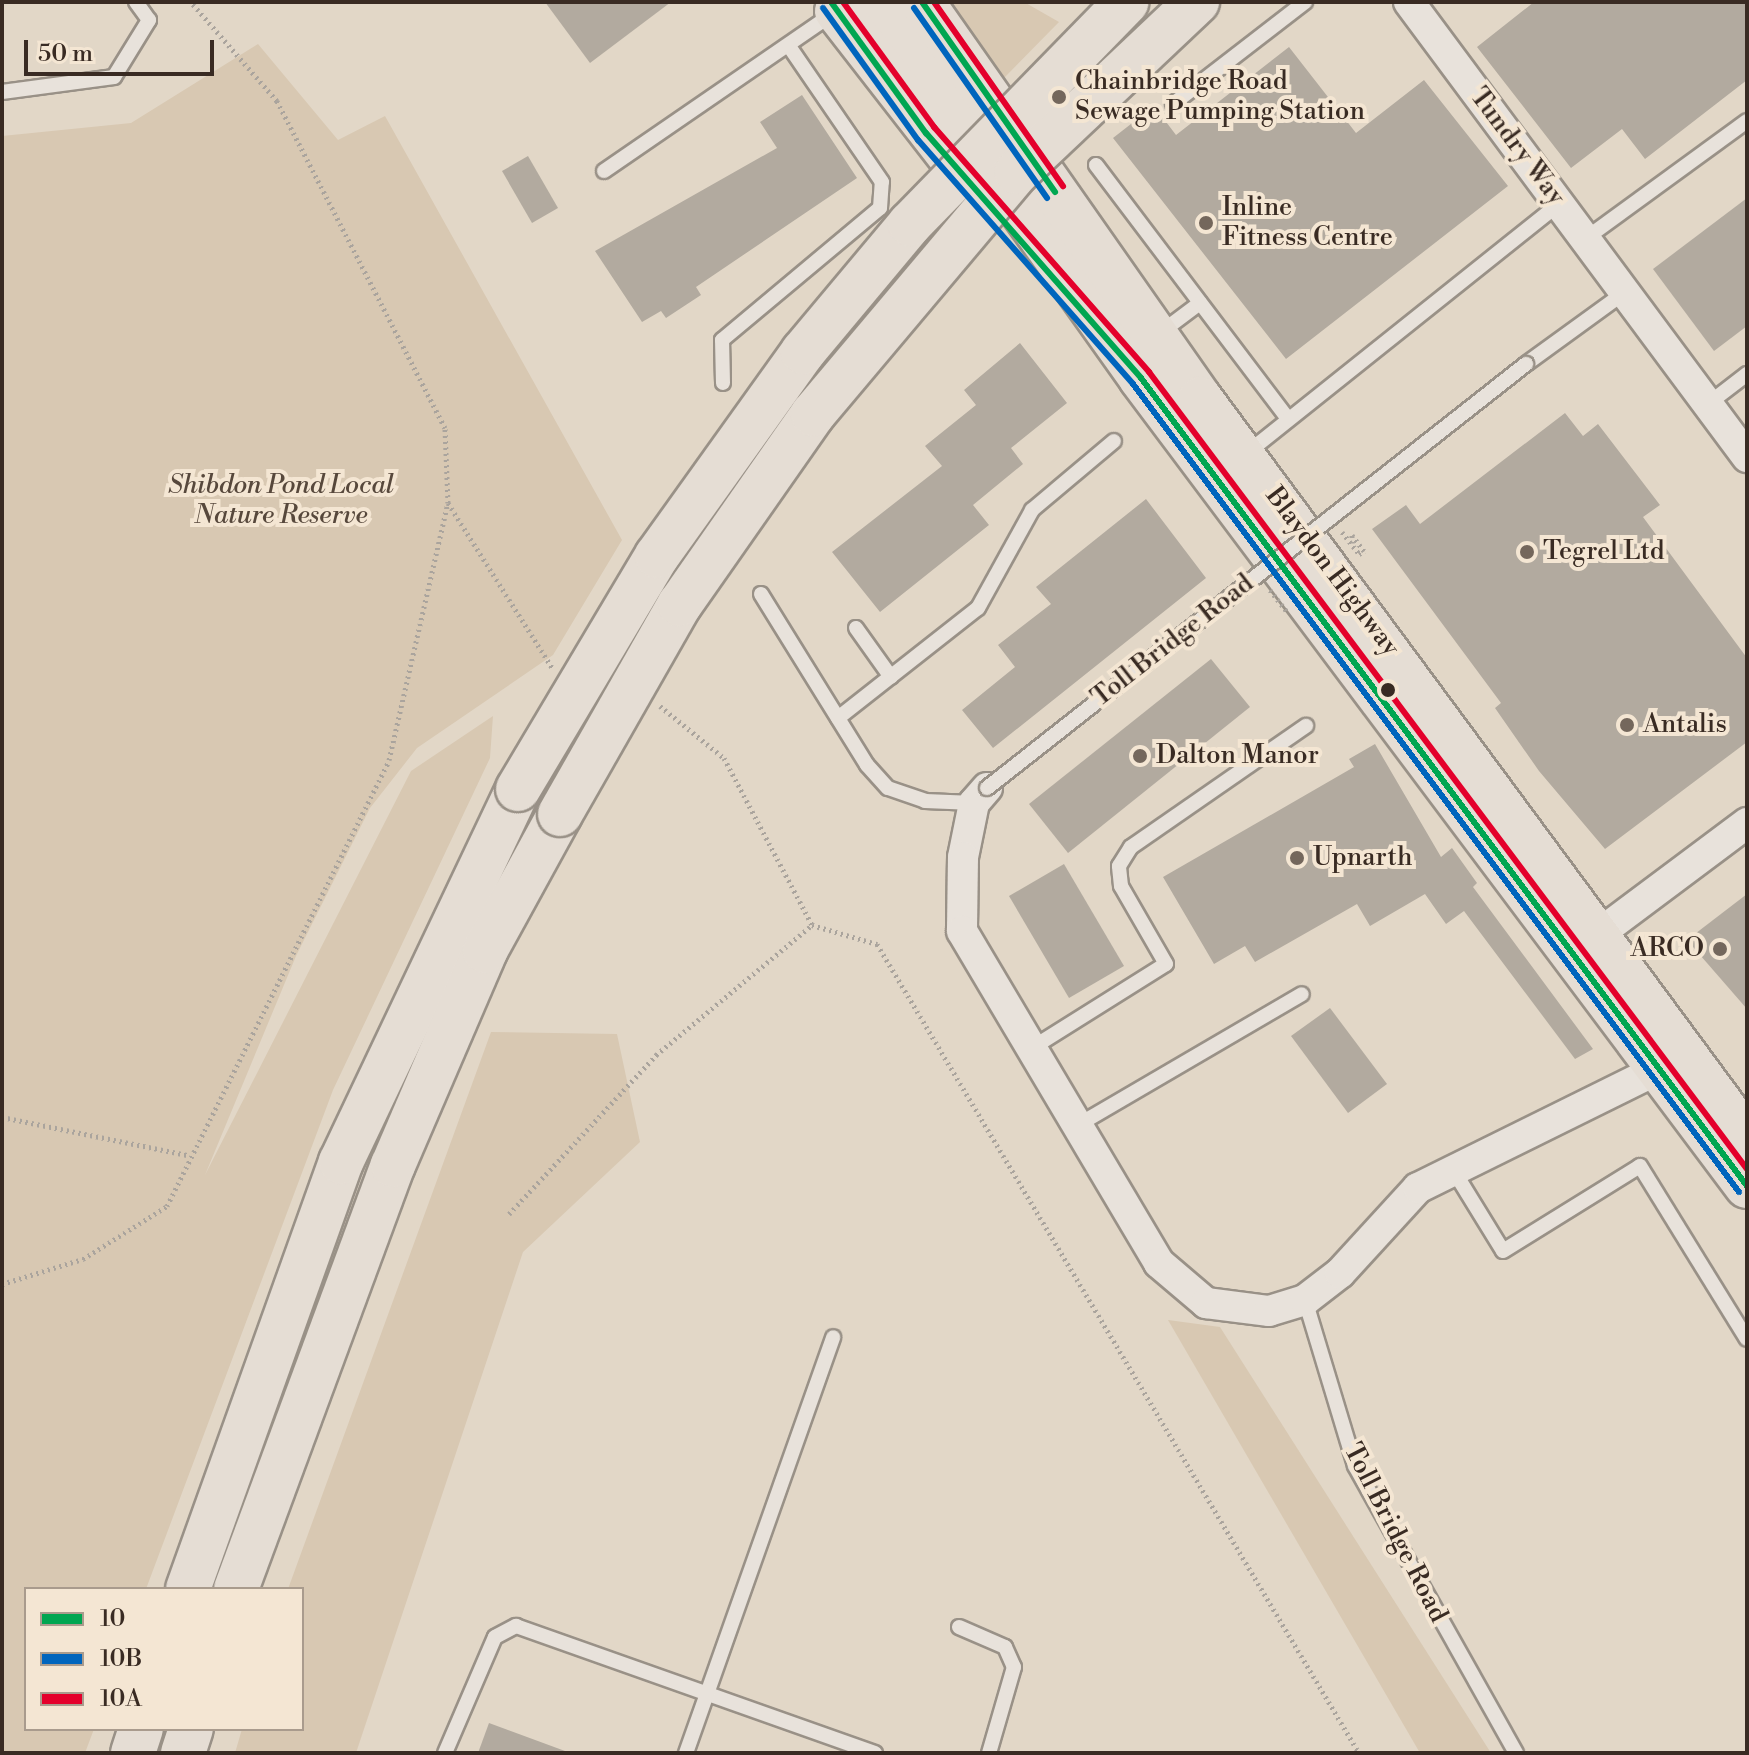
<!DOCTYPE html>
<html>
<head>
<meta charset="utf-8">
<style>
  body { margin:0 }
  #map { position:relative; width:1749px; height:1755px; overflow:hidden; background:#e2d7c7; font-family:"Libre Bodoni",serif }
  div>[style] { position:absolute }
  .green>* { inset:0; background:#d8c8b2 }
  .building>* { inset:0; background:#b2aa9f }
  .path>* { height:5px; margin-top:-2.5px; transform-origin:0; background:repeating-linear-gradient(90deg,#aaa49d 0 2px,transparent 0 6px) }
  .roads { filter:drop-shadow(2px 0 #999187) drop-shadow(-2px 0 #999187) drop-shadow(0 2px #999187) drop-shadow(0 -2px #999187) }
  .lane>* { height:14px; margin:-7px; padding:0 7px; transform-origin:7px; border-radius:7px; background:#e8e2db }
  .street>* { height:30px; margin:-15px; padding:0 15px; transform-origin:15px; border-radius:15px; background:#e8e2db }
  .primary>* { height:44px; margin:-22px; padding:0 22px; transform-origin:22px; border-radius:22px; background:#e5ddd4 }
  .highway>* { height:44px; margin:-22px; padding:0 22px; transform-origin:22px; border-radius:22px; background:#e5ddd4 }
  .path-bridge>* { height:5px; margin-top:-2.5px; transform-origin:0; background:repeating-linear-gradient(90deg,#aaa49d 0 2px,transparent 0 6px) }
  .bridges { filter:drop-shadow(2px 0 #999187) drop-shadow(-2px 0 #999187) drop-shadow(0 2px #999187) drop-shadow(0 -2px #999187) }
  .lane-bridge>* { height:14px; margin:-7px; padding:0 7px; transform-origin:7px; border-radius:7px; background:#e8e2db }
  .highway-bridge>* { height:44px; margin:-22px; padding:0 22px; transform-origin:22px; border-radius:22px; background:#e5ddd4 }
  .bus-1>* { height:6px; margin:-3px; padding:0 3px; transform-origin:3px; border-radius:3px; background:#00a651 }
  .bus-2>* { height:6px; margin:-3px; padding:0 3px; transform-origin:3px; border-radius:3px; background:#0065bd }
  .bus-3>* { height:6px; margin:-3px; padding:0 3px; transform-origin:3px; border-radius:3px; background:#e4002b }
  .dots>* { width:22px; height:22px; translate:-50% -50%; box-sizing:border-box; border:4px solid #f4e6d3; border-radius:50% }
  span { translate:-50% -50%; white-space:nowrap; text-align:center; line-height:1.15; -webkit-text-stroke:8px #f4e6d3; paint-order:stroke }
  .poi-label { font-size:26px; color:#392b23 }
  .left { translate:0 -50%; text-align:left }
  .right { translate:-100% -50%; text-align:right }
  .street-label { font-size:26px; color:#392b23 }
  .park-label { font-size:26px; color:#57483c; font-style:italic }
  .frame { position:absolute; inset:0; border:4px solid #392b23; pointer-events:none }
  .legend { position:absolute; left:24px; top:1587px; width:280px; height:144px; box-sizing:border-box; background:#f4e6d3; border:2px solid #a99b8d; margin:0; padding:10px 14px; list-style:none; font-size:24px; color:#392b23 }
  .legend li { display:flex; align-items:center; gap:16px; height:40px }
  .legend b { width:40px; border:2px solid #a99b8d }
  .scale { position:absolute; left:24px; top:40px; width:190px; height:36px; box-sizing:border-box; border:4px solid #392b23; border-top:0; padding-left:10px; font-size:24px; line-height:28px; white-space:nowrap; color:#392b23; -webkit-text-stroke:6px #f4e6d3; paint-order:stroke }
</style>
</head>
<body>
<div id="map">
  <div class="green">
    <i style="clip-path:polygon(948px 2px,1024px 2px,1059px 22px,1003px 79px)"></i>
    <i style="clip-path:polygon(258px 44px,338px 140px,385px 116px,622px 540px,553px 655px,417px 748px,370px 808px,296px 956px,205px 1175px,411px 771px,493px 716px,490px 758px,333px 1090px,146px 1589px,26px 1589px,26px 1729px,94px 1729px,85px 1753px,2px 1753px,2px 136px,131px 123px)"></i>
    <i style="clip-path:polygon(491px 1032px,617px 1034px,640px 1142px,523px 1252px,356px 1753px,235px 1753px,242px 1729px,302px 1729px,302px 1589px,288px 1589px)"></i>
    <i style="clip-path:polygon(1168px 1320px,1220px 1327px,1491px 1753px,1420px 1753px)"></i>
  </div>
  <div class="building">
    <i style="clip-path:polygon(545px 2px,671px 2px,590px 63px)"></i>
    <i style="clip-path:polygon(1534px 2px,1747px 2px,1747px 80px,1645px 159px,1622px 129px,1571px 168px,1477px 47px)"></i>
    <i style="clip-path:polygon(1289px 47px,1356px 133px,1424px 80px,1508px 186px,1286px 359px,1113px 138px,1154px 106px,1176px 135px)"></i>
    <i style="clip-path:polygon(802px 95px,857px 178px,696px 287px,701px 295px,666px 318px,661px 311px,642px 322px,595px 251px,777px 148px,760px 122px)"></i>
    <i style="clip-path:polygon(528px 156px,558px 208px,532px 223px,502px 171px)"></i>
    <i style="clip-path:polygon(1747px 198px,1747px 326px,1714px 351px,1653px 269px)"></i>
    <i style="clip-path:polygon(1020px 343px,1067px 403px,1011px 448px,1023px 464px,973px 505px,989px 525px,880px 612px,832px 552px,942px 466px,925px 446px,976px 405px,964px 390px)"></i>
    <i style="clip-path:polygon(1565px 413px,1583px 436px,1598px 424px,1660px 505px,1643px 517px,1747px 658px,1747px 742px,1605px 849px,1539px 771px,1495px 708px,1501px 703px,1372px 529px,1406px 505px,1420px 524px)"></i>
    <i style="clip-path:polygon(1146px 499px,1206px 578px,993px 748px,962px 710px,1015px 667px,998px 645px,1051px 604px,1036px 587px)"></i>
    <i style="clip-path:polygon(1211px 659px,1250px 707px,1068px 853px,1029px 804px)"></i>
    <i style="clip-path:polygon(1375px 744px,1441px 857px,1452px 848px,1477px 883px,1473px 887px,1593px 1049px,1575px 1059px,1464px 911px,1446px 924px,1425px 894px,1370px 926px,1357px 904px,1255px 962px,1245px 946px,1214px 964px,1163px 877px,1354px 767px,1349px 759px)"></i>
    <i style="clip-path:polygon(1064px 864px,1124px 966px,1069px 998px,1009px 896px)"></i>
    <i style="clip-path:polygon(1747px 894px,1747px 1009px,1687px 940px)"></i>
    <i style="clip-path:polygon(1330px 1008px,1387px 1084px,1348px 1113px,1291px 1036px)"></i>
    <i style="clip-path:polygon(489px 1723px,565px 1751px,565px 1753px,478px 1753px)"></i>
  </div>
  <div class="path">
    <i style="left:448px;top:503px;width:196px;rotate:57.7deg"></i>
    <i style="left:1352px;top:543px;width:8px;rotate:-90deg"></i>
    <i style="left:1352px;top:535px;width:20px;rotate:53deg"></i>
    <i style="left:660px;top:706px;width:82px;rotate:39.1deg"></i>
    <i style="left:724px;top:758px;width:189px;rotate:62.2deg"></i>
    <i style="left:812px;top:925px;width:68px;rotate:16.3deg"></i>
    <i style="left:877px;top:944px;width:942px;rotate:59.21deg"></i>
    <i style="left:2px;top:1117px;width:189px;rotate:11.6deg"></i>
    <i style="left:509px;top:1214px;width:217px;rotate:-47.2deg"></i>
    <i style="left:656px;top:1055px;width:203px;rotate:-39.8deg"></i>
    <i style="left:2px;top:1284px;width:85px;rotate:-17.2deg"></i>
    <i style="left:83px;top:1259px;width:99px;rotate:-32.2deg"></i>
    <i style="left:167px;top:1206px;width:498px;rotate:-63.5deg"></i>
    <i style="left:389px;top:760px;width:264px;rotate:-77.1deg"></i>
    <i style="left:448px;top:503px;width:75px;rotate:-92.3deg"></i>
    <i style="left:445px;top:428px;width:368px;rotate:-117.2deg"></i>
    <i style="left:277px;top:101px;width:131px;rotate:-131deg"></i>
  </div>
  <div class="roads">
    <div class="lane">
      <i style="left:2px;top:92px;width:113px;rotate:-7.6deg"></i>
      <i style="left:114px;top:77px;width:67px;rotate:-58.4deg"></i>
      <i style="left:149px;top:20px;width:22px;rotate:-126deg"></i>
      <i style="left:1173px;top:104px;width:167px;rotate:-37.7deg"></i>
      <i style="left:1096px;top:165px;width:317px;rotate:52.9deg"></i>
      <i style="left:604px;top:171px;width:279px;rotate:-34.5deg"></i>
      <i style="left:1585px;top:239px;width:200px;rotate:-36.1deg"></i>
      <i style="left:1160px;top:333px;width:50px;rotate:-36.9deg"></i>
      <i style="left:1526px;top:364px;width:122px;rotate:-36deg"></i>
      <i style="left:723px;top:383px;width:43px;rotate:-91.3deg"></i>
      <i style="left:722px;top:340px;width:206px;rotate:-39.9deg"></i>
      <i style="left:880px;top:208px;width:26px;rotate:-86deg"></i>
      <i style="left:882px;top:182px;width:165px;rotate:-124.4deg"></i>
      <i style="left:1708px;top:404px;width:49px;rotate:-37.6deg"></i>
      <i style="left:1247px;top:453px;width:399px;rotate:-38.6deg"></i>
      <i style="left:761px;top:594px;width:201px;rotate:58.2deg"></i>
      <i style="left:867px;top:765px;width:31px;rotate:48deg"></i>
      <i style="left:888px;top:788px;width:39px;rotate:19deg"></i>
      <i style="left:925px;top:801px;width:49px;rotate:2.3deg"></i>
      <i style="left:856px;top:628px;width:60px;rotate:54.5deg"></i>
      <i style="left:838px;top:718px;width:178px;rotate:-38.2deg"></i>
      <i style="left:978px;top:608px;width:112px;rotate:-61.1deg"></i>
      <i style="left:1032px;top:510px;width:107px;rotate:-40.1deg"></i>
      <i style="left:1032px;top:1048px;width:158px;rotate:-32.1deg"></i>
      <i style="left:1166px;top:964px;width:90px;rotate:-120deg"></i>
      <i style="left:1121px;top:886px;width:20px;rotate:-96deg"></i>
      <i style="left:1119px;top:866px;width:22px;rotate:-58deg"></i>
      <i style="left:1131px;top:847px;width:213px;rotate:-34.7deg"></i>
      <i style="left:1078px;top:1125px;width:259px;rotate:-30.3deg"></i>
      <i style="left:1452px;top:1168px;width:97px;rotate:58.4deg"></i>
      <i style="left:1503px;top:1251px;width:161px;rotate:-31.8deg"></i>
      <i style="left:1640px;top:1166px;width:203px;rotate:58.3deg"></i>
      <i style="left:1305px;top:1300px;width:173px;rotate:73.2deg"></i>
      <i style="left:1355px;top:1466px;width:329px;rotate:60.7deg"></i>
      <i style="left:959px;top:1627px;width:50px;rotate:23.5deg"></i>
      <i style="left:1005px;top:1647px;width:22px;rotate:66deg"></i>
      <i style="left:1014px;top:1667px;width:90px;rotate:106.2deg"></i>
      <i style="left:445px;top:1753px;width:126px;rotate:-66.7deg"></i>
      <i style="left:495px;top:1637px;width:24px;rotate:-28deg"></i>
      <i style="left:516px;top:1626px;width:381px;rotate:19.5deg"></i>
      <i style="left:686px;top:1753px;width:441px;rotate:-70.5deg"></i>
    </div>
    <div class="street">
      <i style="left:1409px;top:2px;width:567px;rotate:53.39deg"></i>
      <i style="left:987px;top:788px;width:20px;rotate:131deg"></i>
      <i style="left:974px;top:803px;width:55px;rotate:101.5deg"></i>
      <i style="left:963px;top:857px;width:74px;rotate:90.8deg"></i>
      <i style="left:962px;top:931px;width:386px;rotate:59.3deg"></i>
      <i style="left:1159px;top:1263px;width:62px;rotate:40.4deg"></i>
      <i style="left:1206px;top:1303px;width:64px;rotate:7.2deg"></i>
      <i style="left:1269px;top:1311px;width:38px;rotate:-17deg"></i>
      <i style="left:1305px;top:1300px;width:44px;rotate:-37.6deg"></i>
      <i style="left:1340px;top:1273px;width:115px;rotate:-47.5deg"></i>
      <i style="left:1418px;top:1188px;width:269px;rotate:-26.3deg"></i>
      <i style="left:1600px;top:933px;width:184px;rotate:-36.8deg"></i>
    </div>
    <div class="primary">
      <i style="left:874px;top:2px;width:461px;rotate:54.6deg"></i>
      <i style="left:1141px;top:378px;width:1010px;rotate:53.13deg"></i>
      <i style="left:922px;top:2px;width:485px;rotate:55deg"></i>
      <i style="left:1200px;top:399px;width:905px;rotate:53.54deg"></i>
      <i style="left:837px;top:11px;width:222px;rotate:52.1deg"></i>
    </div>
    <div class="highway">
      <i style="left:188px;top:1589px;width:454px;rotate:-70.3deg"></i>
      <i style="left:341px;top:1162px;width:413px;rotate:-64.6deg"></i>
      <i style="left:236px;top:1589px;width:452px;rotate:-69.7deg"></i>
      <i style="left:393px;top:1165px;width:233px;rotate:-66.7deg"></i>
      <i style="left:485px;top:951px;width:156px;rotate:-61.3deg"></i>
      <i style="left:133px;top:1753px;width:25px;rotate:-72deg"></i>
      <i style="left:183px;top:1753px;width:25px;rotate:-72deg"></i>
    </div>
  </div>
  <div class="path-bridge">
    <i style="left:1342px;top:532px;width:28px;rotate:52deg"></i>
    <i style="left:1359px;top:554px;width:6px;rotate:-31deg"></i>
    <i style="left:1270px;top:590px;width:28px;rotate:52deg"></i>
  </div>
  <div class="bridges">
    <div class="lane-bridge">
      <i style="left:987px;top:788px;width:686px;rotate:-38.19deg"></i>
    </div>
    <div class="highway-bridge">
      <i style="left:518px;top:789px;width:271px;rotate:-59.2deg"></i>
      <i style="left:657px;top:556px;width:251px;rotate:-54.4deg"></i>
      <i style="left:803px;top:352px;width:167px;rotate:-50.1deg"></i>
      <i style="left:910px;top:224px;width:310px;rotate:-45.7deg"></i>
      <i style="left:560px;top:814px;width:242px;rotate:-60.3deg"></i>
      <i style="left:680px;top:604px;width:232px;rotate:-55deg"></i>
      <i style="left:813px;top:414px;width:317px;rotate:-49.9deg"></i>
      <i style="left:1017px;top:172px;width:248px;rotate:-43.4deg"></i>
    </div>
  </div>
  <div class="bus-1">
    <i style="left:831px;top:2px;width:162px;rotate:54.1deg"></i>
    <i style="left:926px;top:133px;width:326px;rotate:48.7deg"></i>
    <i style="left:1141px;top:378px;width:1010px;rotate:53.13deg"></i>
    <i style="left:922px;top:2px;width:232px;rotate:55deg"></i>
  </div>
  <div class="bus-2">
    <i style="left:823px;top:8px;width:163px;rotate:54.3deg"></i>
    <i style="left:918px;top:140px;width:325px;rotate:48.6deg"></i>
    <i style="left:1133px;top:384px;width:1010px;rotate:53.13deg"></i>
    <i style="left:914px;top:8px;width:232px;rotate:55deg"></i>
  </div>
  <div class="bus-3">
    <i style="left:843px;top:2px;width:155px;rotate:53.9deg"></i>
    <i style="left:934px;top:127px;width:326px;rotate:48.7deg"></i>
    <i style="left:1149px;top:372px;width:996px;rotate:53.12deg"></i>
    <i style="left:934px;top:2px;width:225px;rotate:55deg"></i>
  </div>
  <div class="dots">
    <i style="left:1059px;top:97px;background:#74675c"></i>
    <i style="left:1206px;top:223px;background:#74675c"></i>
    <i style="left:1527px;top:552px;background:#74675c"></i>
    <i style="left:1388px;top:690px;background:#392b23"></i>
    <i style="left:1627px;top:725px;background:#74675c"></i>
    <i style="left:1140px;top:756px;background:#74675c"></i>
    <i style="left:1297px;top:858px;background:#74675c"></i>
    <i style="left:1720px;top:949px;background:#74675c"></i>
  </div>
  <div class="poi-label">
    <span class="left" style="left:1075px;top:97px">Chainbridge Road<br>Sewage Pumping Station</span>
    <span class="left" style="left:1222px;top:223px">Inline<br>Fitness Centre</span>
    <span class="left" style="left:1543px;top:552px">Tegrel Ltd</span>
    <span class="left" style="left:1643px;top:725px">Antalis</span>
    <span class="left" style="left:1156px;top:756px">Dalton Manor</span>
    <span class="left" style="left:1313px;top:858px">Upnarth</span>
    <span class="right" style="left:1704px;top:949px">ARCO</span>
  </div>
  <div class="street-label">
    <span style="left:1517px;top:147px;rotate:53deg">Tundry Way</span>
    <span style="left:1332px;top:572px;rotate:53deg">Blaydon Highway</span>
    <span style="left:1173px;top:641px;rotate:-38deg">Toll Bridge Road</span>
    <span style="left:1395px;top:1533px;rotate:63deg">Toll Bridge Road</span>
  </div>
  <div class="park-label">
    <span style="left:281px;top:501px">Shibdon Pond Local<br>Nature Reserve</span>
  </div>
  <div class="frame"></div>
  <ul class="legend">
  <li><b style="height:10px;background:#00a651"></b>10</li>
  <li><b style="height:10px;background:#0065bd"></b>10B</li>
  <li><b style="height:10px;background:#e4002b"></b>10A</li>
  </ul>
  <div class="scale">50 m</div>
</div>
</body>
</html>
